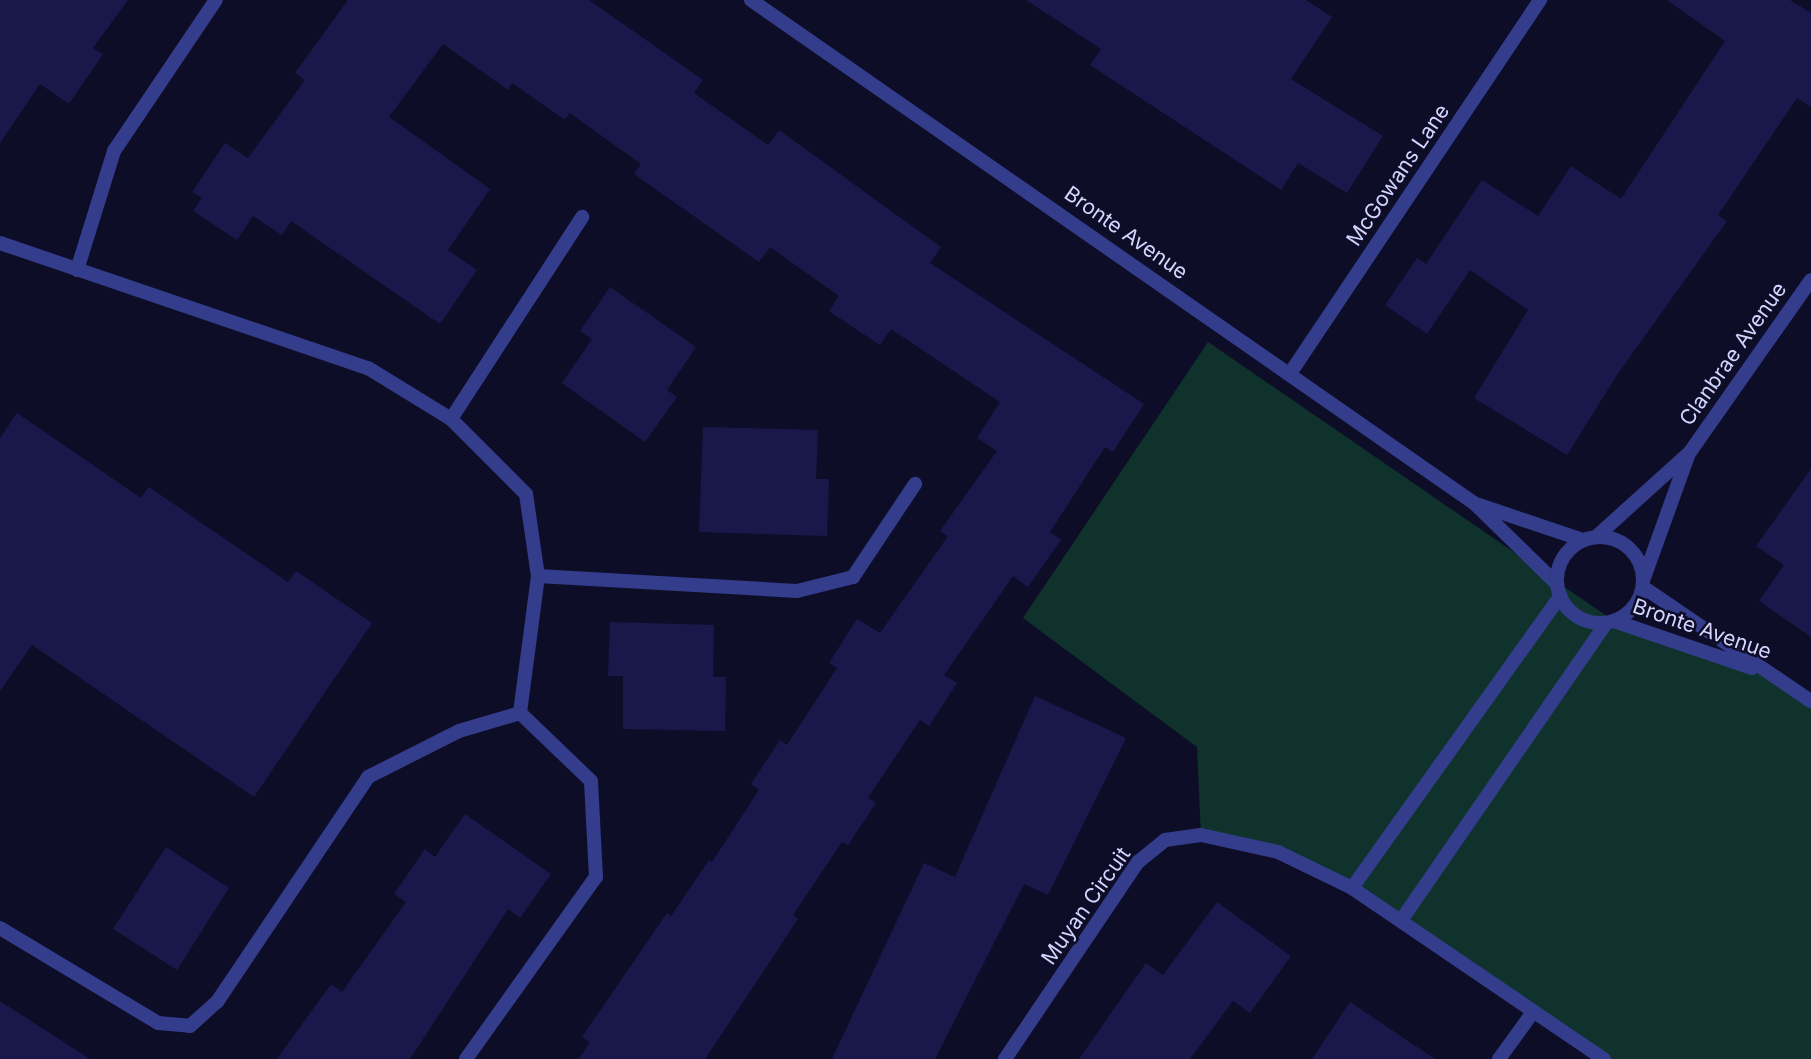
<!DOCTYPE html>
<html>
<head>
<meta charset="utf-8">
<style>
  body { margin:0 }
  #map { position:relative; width:1811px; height:1059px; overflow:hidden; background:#0e0d28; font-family:Inter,sans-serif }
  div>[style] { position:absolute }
  .green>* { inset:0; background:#0f332c }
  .building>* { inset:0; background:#1a174b }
  .service>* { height:14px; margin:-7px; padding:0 7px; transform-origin:7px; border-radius:7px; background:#333d8b }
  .minor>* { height:14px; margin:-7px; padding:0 7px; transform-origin:7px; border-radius:7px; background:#333d8b }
  .minor>.ring { margin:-7px; padding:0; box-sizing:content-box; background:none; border:14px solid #333d8b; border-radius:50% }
  span { translate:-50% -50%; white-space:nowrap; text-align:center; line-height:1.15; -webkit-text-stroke:5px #0e0d28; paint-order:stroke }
  .street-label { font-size:21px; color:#d4d5ff }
</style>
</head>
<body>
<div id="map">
  <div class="green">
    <i style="clip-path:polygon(1208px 342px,1614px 621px,1776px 677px,1811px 701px,1811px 1059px,1604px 1059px,1402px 919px,1278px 852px,1201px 835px,1197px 747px,1023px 618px)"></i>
  </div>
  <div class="building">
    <i style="clip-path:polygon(0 0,128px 0,93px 48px,103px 54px,69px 104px,40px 84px,0 143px)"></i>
    <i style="clip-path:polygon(348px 0,589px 0,703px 80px,694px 93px,768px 145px,779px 130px,941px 247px,930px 263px,1144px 404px,1113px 452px,1105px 447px,1050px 532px,1061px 540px,1028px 587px,1013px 576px,944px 675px,957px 683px,929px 726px,920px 720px,868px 798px,876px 803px,848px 845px,842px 842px,793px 915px,798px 919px,705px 1059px,579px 1059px,590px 1042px,582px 1037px,667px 913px,671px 916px,709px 860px,712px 862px,759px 790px,751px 784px,780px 740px,787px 745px,837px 668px,829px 663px,857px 619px,880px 633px,948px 536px,940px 531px,997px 451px,977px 438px,1000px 402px,891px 329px,880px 345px,829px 311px,839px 296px,770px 247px,759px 262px,634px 174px,641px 164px,570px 113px,565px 120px,512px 83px,508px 90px,443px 44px,389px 117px,490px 189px,448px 250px,477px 270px,440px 324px,291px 221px,282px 235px,253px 216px,237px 240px,193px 211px,202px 198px,192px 192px,225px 143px,248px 158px,305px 80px,295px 73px)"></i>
    <i style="clip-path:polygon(1026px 0,1306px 0,1332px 17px,1291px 79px,1383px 136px,1347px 193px,1298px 163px,1281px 190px,1090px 65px,1101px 49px)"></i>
    <i style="clip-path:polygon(1667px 0,1790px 0,1811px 13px,1811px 107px,1797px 98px,1718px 215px,1727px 221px,1617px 375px,1567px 455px,1474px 398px,1528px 310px,1470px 270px,1427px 334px,1385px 305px,1417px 258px,1426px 264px,1482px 180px,1538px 216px,1571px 166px,1621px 199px,1725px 41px)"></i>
    <i style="clip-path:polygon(610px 287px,696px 347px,667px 390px,677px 397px,645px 442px,562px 383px,592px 339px,580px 331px)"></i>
    <i style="clip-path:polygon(17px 413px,141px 498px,149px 487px,288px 582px,296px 571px,372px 623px,254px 797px,32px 645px,0 691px,0 438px)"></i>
    <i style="clip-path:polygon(703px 427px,818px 430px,816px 479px,829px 479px,827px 536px,699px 532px)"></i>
    <i style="clip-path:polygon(1811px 469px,1811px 637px,1759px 601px,1784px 565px,1756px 546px)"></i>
    <i style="clip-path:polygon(610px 622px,714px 625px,713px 677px,726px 677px,725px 731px,623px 729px,623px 676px,608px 676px)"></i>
    <i style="clip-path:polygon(1035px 696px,1126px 738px,1048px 895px,1024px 884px,935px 1059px,832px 1059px,924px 863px,955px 877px)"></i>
    <i style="clip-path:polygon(465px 814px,551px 874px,520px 918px,508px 909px,410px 1059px,277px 1059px,331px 984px,342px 992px,406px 902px,394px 894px,425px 849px,435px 857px)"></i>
    <i style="clip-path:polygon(166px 847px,229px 888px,177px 970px,113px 929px)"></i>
    <i style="clip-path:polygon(1217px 902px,1291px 956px,1250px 1013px,1233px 1001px,1190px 1059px,1079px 1059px,1146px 963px,1163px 975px)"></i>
    <i style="clip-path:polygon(0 1001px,90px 1059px,0 1059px)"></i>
    <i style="clip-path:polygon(1350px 1002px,1435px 1059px,1312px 1059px)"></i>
  </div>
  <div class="service">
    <i style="left:0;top:243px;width:389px;rotate:18.8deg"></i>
    <i style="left:368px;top:368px;width:97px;rotate:31.6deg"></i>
    <i style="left:451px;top:419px;width:106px;rotate:45deg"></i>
    <i style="left:526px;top:494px;width:83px;rotate:81.7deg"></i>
    <i style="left:538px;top:576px;width:138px;rotate:97.5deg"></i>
    <i style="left:77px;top:270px;width:125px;rotate:-72.7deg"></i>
    <i style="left:114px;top:151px;width:182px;rotate:-56deg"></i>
    <i style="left:451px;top:419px;width:241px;rotate:-57deg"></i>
    <i style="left:538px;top:576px;width:259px;rotate:3.3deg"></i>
    <i style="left:797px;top:591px;width:58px;rotate:-14deg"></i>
    <i style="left:853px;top:577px;width:112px;rotate:-56.3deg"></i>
    <i style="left:0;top:928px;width:184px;rotate:31deg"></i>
    <i style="left:158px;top:1023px;width:32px;rotate:5deg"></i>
    <i style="left:190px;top:1026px;width:36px;rotate:-42deg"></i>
    <i style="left:217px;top:1002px;width:271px;rotate:-56.1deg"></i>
    <i style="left:368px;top:777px;width:102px;rotate:-26.8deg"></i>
    <i style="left:459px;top:731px;width:64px;rotate:-16.4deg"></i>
    <i style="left:466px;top:1059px;width:224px;rotate:-54.5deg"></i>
    <i style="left:596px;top:877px;width:96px;rotate:-93deg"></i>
    <i style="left:591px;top:781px;width:98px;rotate:-136.2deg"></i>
  </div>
  <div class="minor">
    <i style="left:751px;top:0;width:881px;rotate:34.83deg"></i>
    <i style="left:1474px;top:503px;width:116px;rotate:44.3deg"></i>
    <i style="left:1291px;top:372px;width:448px;rotate:-56.2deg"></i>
    <i style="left:1479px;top:505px;width:110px;rotate:18.6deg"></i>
    <i class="ring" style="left:1557px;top:537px;width:72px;height:72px"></i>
    <i style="left:1596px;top:537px;width:127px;rotate:-42.1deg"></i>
    <i style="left:1690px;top:452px;width:210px;rotate:-54.9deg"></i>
    <i style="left:1644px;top:578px;width:130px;rotate:-70.2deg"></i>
    <i style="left:1643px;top:587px;width:203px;rotate:34.2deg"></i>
    <i style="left:1614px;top:621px;width:146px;rotate:18.8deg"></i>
    <i style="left:1352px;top:888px;width:359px;rotate:-54.5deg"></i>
    <i style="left:1402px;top:919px;width:357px;rotate:-55.4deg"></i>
    <i style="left:1005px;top:1059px;width:238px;rotate:-56deg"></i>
    <i style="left:1138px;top:862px;width:35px;rotate:-39deg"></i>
    <i style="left:1165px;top:840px;width:36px;rotate:-8deg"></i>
    <i style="left:1201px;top:835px;width:79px;rotate:12.4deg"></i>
    <i style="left:1278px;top:852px;width:82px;rotate:25.9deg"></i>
    <i style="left:1352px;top:888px;width:305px;rotate:34.2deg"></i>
    <i style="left:1499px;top:1059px;width:58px;rotate:-54.1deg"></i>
  </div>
  <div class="street-label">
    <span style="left:1398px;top:175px;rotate:-56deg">McGowans Lane</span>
    <span style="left:1126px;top:233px;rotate:35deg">Bronte Avenue</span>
    <span style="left:1733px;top:354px;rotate:-55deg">Clanbrae Avenue</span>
    <span style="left:1702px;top:629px;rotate:19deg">Bronte Avenue</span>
    <span style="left:1086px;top:906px;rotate:-55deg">Muyan Circuit</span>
  </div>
</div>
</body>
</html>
